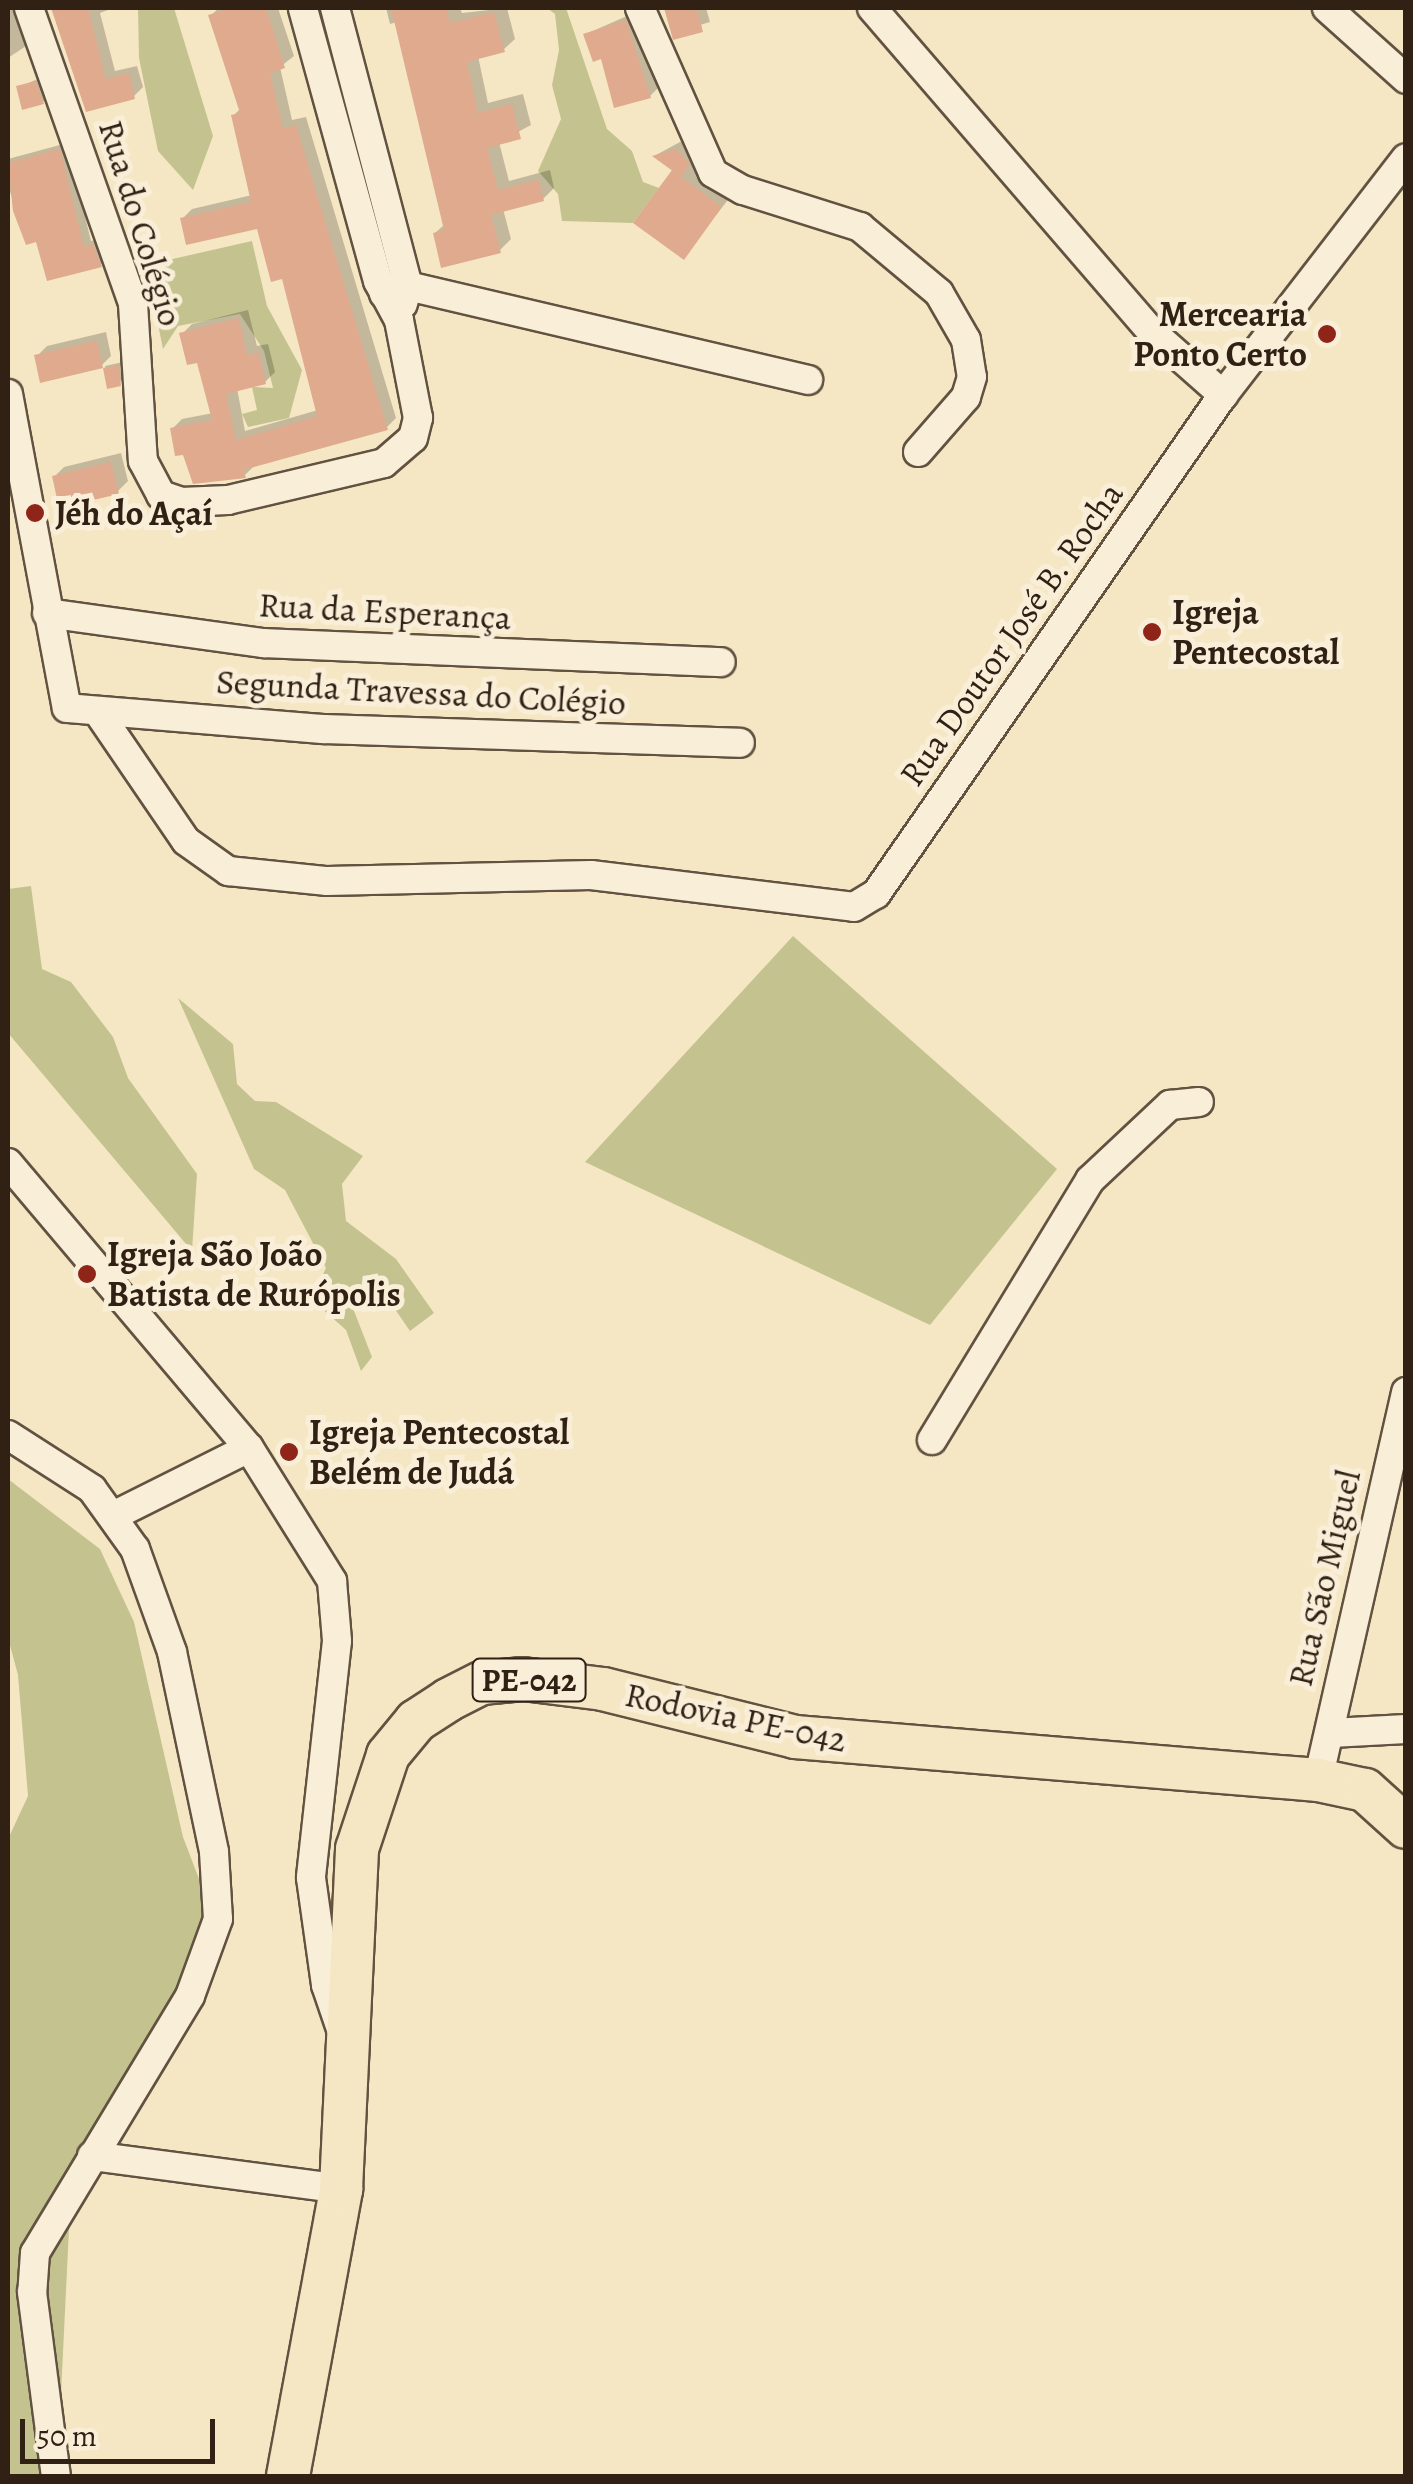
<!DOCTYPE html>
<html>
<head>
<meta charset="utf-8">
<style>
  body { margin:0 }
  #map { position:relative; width:1413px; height:2484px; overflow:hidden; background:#f6e7c4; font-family:Alegreya,serif }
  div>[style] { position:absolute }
  .green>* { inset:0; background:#c4c38f }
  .shadow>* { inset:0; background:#0003 }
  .building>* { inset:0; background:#dfaa8d }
  .roads { filter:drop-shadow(2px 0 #625241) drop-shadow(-2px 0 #625241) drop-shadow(0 2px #625241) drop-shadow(0 -2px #625241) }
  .minor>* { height:28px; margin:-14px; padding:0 14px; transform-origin:14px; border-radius:14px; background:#f9efd9 }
  .primary>* { height:42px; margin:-21px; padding:0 21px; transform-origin:21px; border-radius:21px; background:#f6e7c4 }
  .dots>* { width:28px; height:28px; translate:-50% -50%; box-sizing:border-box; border:5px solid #f9efd9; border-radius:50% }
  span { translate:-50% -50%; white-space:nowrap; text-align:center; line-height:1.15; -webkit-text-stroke:10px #f9efd9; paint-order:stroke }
  .shield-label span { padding:2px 8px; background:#f9efd9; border:2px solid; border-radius:8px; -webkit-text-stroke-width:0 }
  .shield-label { font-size:32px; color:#312115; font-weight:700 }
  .street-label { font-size:35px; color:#312115 }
  .poi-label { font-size:35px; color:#312115; font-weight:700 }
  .right { translate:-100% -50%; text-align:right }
  .left { translate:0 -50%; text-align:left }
  .frame { position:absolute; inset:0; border:10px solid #312115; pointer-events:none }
  .scale { position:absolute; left:20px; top:2419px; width:195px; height:45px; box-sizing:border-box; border:5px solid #312115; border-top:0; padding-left:12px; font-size:30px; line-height:35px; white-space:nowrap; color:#312115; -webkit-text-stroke:8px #f9efd9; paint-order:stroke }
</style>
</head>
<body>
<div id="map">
  <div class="green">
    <i style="clip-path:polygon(138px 8px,174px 8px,213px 136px,193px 190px,158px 151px,139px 58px)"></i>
    <i style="clip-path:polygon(547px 8px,566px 8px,607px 129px,632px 151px,643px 182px,659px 188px,633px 223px,562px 221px,558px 194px,538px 171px,561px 119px,552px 85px,559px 50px,555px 14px)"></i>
    <i style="clip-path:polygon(252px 241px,267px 306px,302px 370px,289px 418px,248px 427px,242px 414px,257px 410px,252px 387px,273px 388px,264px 351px,240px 314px,178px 326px,163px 349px,146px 265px)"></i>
    <i style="clip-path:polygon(31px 886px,42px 969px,71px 982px,113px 1037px,128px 1078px,197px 1174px,192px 1251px,8px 1033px,8px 889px)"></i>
    <i style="clip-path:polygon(793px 936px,1057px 1169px,930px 1325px,585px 1162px)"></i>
    <i style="clip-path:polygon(178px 998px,233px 1044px,237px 1084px,255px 1101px,276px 1102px,363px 1156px,342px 1184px,346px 1221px,396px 1259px,434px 1313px,410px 1331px,379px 1286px,349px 1298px,372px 1357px,361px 1371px,346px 1330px,311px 1299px,326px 1268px,285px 1190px,254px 1169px)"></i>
    <i style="clip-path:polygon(8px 1479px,100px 1549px,134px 1622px,183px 1837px,217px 1926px,71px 2188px,57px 2476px,8px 2476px,8px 1839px,28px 1796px,18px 1675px,8px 1638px)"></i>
  </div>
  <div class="shadow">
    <i style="clip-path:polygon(8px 8px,18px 8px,26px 46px,8px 58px)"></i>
    <i style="clip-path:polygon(53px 8px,113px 8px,100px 13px,115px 71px,137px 66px,143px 87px,134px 96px,87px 109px)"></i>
    <i style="clip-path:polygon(219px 8px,278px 8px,294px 56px,280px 67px,292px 120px,306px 117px,396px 418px,386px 428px,256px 464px,245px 475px,172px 429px,182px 419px,213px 413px,199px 360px,182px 334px,192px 324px,248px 310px,257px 346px,268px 344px,275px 372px,265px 382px,237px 388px,245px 431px,318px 410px,284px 276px,259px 226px,182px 219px,192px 209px,252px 195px,233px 116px,241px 108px,210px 16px)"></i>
    <i style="clip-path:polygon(386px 8px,460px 8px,462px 13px,507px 8px,515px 39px,503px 50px,478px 56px,488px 103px,523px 94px,531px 125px,499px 142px,509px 181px,550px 170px,554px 188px,543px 199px,503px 209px,511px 239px,499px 251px,435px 233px,445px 224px,397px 22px,390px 24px)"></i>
    <i style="clip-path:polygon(667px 8px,706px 8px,710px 22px,673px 33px)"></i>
    <i style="clip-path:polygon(636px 12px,660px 86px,650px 96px,586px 34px)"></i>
    <i style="clip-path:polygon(40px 78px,47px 98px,43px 102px,19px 87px)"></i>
    <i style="clip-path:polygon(691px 136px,736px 190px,683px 256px,676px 170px,656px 155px)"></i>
    <i style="clip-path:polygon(67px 143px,91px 241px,100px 239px,107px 258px,100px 265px,38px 239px,28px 242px,8px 186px,8px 159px)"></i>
    <i style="clip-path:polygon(106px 332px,111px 356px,101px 366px,37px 356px,47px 346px)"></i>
    <i style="clip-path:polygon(123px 362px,124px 379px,109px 386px,105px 366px)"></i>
    <i style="clip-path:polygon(121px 453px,128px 481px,118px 491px,54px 477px,64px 467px)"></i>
  </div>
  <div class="building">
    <i style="clip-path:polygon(51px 8px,88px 8px,106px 79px,129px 73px,135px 99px,86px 112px)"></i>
    <i style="clip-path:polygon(231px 8px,266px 8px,285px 68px,270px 73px,283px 129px,296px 125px,388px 430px,243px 470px,246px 478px,193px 484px,183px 455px,175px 456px,170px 428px,212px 420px,197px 363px,187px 365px,179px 333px,239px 318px,247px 355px,258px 352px,266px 384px,226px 394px,236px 440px,317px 416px,282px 279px,271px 282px,257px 229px,186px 245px,180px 218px,251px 202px,231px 115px,240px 113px,208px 15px)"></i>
    <i style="clip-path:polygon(391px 8px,447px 8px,450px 23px,494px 12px,505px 52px,467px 62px,478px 113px,512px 104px,521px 139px,487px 148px,498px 190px,539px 180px,544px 201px,491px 215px,501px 253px,441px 268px,433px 233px,444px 230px)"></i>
    <i style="clip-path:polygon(664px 8px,697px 8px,703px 32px,673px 40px)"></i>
    <i style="clip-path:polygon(626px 20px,651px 98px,614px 108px,601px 59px,593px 62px,583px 34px)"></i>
    <i style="clip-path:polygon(36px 81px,44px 104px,22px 110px,16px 86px)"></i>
    <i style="clip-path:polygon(60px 149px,84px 247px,93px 244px,102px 267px,47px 281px,36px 242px,26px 245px,13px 211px,8px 163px)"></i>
    <i style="clip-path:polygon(676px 149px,690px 164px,681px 177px,652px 156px)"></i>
    <i style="clip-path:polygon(672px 170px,722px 207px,684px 260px,633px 223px)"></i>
    <i style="clip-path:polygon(97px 341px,103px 368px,40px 383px,34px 355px)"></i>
    <i style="clip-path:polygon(119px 365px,121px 386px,107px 389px,103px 368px)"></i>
    <i style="clip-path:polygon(111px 462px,119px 494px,59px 508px,52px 476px)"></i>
  </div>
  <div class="roads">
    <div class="minor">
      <i style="left:29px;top:8px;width:314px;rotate:70.6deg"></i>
      <i style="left:133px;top:304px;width:157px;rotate:86.4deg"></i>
      <i style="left:143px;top:461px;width:38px;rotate:62deg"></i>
      <i style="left:161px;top:495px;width:21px;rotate:19deg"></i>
      <i style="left:181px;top:502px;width:47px;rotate:-2.4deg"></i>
      <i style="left:228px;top:500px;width:160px;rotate:-13.3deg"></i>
      <i style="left:384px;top:463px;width:38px;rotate:-41deg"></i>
      <i style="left:413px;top:438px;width:21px;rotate:-76deg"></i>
      <i style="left:418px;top:418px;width:100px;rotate:-101deg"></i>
      <i style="left:399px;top:320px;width:44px;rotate:-118.3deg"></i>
      <i style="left:378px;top:281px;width:283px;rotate:-105.4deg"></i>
      <i style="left:335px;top:8px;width:287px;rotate:75.3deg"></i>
      <i style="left:408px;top:286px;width:19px;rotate:106deg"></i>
      <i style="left:640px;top:8px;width:180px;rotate:66.1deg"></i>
      <i style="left:713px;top:173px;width:34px;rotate:30deg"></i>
      <i style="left:743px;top:190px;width:123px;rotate:17.5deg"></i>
      <i style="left:860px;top:227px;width:103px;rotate:39.9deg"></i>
      <i style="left:939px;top:293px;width:54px;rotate:60.1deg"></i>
      <i style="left:966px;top:340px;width:37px;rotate:81deg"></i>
      <i style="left:972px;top:377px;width:21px;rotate:107deg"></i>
      <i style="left:966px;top:397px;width:73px;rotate:131.1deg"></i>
      <i style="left:872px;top:8px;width:430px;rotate:49.2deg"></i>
      <i style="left:1153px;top:333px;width:94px;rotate:41.5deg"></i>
      <i style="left:1327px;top:8px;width:106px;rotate:41.9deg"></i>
      <i style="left:384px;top:294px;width:25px;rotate:-18deg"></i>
      <i style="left:408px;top:286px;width:411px;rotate:13.2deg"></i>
      <i style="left:8px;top:394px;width:319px;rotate:79.4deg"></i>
      <i style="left:67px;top:708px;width:257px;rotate:4.7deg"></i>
      <i style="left:323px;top:729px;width:417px;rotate:1.9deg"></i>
      <i style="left:47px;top:613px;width:219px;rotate:7.9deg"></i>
      <i style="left:264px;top:643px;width:457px;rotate:2.4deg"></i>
      <i style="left:98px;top:712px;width:156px;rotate:55.7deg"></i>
      <i style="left:186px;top:841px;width:52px;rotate:35.5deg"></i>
      <i style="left:228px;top:871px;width:100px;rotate:5.8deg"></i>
      <i style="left:327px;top:881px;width:264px;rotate:-1.3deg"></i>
      <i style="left:591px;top:875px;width:265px;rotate:6.9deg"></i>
      <i style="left:854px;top:907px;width:26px;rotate:-31deg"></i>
      <i style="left:876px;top:894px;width:608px;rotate:-55.19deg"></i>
      <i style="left:1223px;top:395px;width:299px;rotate:-52.3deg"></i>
      <i style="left:8px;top:1163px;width:373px;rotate:49.8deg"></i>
      <i style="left:249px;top:1448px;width:157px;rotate:58deg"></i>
      <i style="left:332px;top:1581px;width:60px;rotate:85.2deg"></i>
      <i style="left:337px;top:1641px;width:238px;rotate:96.3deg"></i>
      <i style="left:311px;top:1878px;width:108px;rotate:82deg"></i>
      <i style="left:326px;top:1985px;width:46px;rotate:71.2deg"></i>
      <i style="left:8px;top:1435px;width:100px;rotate:32.7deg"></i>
      <i style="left:92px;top:1489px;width:74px;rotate:54.4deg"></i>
      <i style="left:135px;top:1549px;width:109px;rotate:70.2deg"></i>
      <i style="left:172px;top:1652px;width:204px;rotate:78.1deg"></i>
      <i style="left:214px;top:1852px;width:67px;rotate:86.6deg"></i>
      <i style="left:218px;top:1919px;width:82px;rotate:110deg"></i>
      <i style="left:190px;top:1996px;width:300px;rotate:121.1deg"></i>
      <i style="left:35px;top:2253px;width:39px;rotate:94deg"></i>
      <i style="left:32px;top:2292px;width:186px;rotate:82.6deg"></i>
      <i style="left:932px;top:1440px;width:304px;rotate:-58.7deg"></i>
      <i style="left:1090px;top:1180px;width:110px;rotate:-43.2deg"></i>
      <i style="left:1170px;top:1105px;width:29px;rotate:-6deg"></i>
      <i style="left:113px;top:1516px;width:152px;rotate:-26.6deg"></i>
      <i style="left:1331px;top:1733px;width:75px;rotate:-3.1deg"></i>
      <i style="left:1318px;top:1780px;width:398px;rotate:-77.2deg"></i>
      <i style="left:92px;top:2156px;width:251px;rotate:7.5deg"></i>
    </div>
    <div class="primary">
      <i style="left:288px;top:2476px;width:292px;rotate:-79.5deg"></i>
      <i style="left:341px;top:2189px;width:340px;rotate:-87.3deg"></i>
      <i style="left:357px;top:1849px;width:99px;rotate:-71.7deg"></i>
      <i style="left:388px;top:1755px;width:44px;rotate:-50.5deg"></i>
      <i style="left:416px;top:1721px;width:38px;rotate:-33deg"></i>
      <i style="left:448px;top:1700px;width:38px;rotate:-27deg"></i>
      <i style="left:482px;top:1683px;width:41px;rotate:-5.6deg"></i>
      <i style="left:523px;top:1679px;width:81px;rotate:7.1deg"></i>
      <i style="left:603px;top:1689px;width:198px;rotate:14deg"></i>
      <i style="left:795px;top:1737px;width:525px;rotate:4.7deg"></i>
      <i style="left:1318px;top:1780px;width:48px;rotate:12deg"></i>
      <i style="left:1365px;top:1790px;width:55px;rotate:42.1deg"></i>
    </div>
  </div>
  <div class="dots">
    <i style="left:1327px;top:334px;background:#8f2418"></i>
    <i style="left:35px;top:513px;background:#8f2418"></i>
    <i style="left:1152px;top:632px;background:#8f2418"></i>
    <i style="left:87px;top:1274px;background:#8f2418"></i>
    <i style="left:289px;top:1452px;background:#8f2418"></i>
  </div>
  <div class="shield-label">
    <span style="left:529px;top:1680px">PE-042</span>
  </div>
  <div class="street-label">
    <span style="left:141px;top:223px;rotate:73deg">Rua do Colégio</span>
    <span style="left:385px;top:611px;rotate:3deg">Rua da Esperança</span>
    <span style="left:1011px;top:634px;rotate:-55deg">Rua Doutor José B. Rocha</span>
    <span style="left:421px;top:692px;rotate:3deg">Segunda Travessa do Colégio</span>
    <span style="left:1324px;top:1578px;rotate:-77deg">Rua São Miguel</span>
    <span style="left:736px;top:1717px;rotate:12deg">Rodovia PE-042</span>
  </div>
  <div class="poi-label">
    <span class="right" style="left:1307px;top:334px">Mercearia<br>Ponto Certo</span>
    <span class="left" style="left:55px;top:513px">Jéh do Açaí</span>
    <span class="left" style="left:1172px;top:632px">Igreja<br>Pentecostal</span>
    <span class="left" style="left:107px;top:1274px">Igreja São João<br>Batista de Rurópolis</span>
    <span class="left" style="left:309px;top:1452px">Igreja Pentecostal<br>Belém de Judá</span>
  </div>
  <div class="frame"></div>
  <div class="scale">50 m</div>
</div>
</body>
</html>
